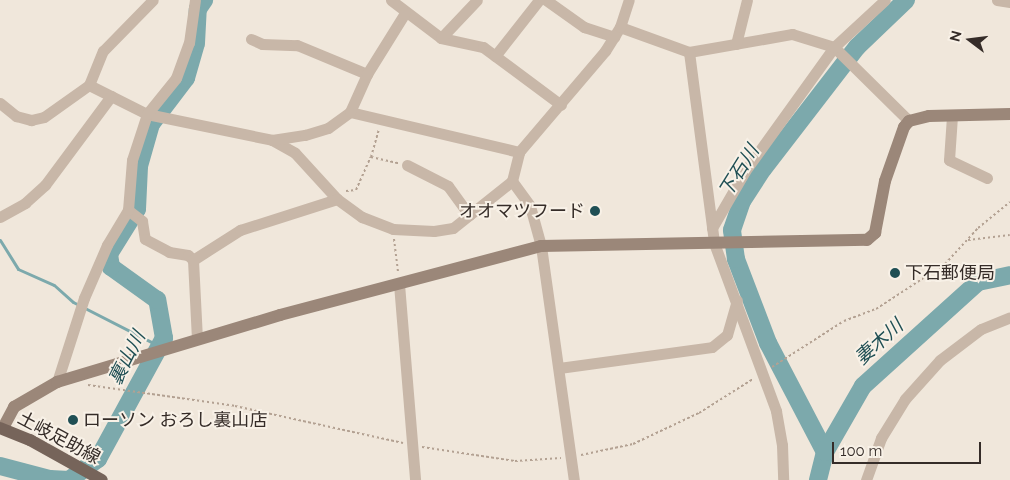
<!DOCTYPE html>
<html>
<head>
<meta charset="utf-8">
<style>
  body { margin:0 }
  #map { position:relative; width:1010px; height:480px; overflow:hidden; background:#f0e7db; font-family:Raleway,"Noto Sans JP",sans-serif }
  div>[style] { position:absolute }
  .stream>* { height:3px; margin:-1.5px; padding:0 1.5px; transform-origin:1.5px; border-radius:1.5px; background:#7ca9ac }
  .river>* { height:18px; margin:-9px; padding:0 9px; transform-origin:9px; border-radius:9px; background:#7ca9ac }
  .path>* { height:2px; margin-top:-1px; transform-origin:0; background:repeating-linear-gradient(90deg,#b3a192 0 2.5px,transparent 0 5px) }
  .street>* { height:11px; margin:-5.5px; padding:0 5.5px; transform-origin:5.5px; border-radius:5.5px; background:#c8b7a8 }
  .secondary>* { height:12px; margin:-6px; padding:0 6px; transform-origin:6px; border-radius:6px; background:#9b8779 }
  .primary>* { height:12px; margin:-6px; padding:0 6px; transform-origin:6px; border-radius:6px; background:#76645a }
  .dots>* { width:14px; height:14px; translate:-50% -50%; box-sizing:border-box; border:2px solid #f8f1e7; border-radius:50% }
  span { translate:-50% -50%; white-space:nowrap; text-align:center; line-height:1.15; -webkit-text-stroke:4px #f8f1e7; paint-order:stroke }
  .poi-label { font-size:18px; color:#352c28 }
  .right { translate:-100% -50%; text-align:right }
  .left { translate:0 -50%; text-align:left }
  .street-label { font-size:18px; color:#352c28 }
  .water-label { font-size:19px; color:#1f4f54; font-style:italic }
  .north { position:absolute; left:945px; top:15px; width:50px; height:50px; -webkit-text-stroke:4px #f8f1e7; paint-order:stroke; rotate:285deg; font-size:14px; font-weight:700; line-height:20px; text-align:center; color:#352c28 }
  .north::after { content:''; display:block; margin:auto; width:18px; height:22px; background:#352c28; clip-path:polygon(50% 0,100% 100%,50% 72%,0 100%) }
  .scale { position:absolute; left:832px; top:442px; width:149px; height:22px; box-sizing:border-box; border:2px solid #352c28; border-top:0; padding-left:6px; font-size:15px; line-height:18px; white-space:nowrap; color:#352c28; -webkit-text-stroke:4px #f8f1e7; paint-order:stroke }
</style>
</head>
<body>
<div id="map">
  <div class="stream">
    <i style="left:0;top:240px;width:34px;rotate:58deg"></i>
    <i style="left:18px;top:269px;width:39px;rotate:24deg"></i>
    <i style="left:54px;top:285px;width:25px;rotate:42deg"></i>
    <i style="left:73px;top:302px;width:97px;rotate:27.1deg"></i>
  </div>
  <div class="river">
    <i style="left:825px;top:452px;width:123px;rotate:-117.6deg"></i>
    <i style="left:768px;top:343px;width:90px;rotate:-110.9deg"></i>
    <i style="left:736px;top:259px;width:29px;rotate:-98deg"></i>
    <i style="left:732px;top:230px;width:31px;rotate:-71deg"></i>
    <i style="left:742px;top:201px;width:38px;rotate:-57deg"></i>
    <i style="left:763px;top:169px;width:154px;rotate:-52.4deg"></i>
    <i style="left:857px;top:47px;width:68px;rotate:-43.8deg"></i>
    <i style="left:0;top:466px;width:52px;rotate:14.6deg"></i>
    <i style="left:50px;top:479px;width:19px;rotate:3deg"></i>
    <i style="left:69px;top:480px;width:36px;rotate:-36deg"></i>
    <i style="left:98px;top:459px;width:138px;rotate:-61.4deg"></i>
    <i style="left:164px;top:338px;width:39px;rotate:-100deg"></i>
    <i style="left:157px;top:300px;width:57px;rotate:-144.3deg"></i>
    <i style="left:111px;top:267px;width:13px;rotate:-99deg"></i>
    <i style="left:109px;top:254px;width:53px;rotate:-58.1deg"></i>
    <i style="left:137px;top:209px;width:43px;rotate:-87.3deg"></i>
    <i style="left:139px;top:166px;width:44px;rotate:-74.1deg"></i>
    <i style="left:151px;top:124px;width:58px;rotate:-52.7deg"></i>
    <i style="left:186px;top:78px;width:36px;rotate:-74deg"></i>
    <i style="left:196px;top:43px;width:34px;rotate:-87deg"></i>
    <i style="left:198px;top:9px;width:11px;rotate:-56deg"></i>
    <i style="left:818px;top:480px;width:29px;rotate:-76deg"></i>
    <i style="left:825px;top:452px;width:76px;rotate:-60.1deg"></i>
    <i style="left:863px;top:386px;width:155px;rotate:-42.1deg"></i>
    <i style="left:978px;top:282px;width:33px;rotate:-12deg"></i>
  </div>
  <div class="path">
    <i style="left:371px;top:157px;width:28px;rotate:13deg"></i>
    <i style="left:346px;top:191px;width:10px;rotate:-6deg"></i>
    <i style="left:356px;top:190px;width:36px;rotate:-66deg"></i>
    <i style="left:371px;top:157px;width:29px;rotate:-74deg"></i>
    <i style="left:394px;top:239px;width:33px;rotate:83deg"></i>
    <i style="left:968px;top:240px;width:42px;rotate:-6.8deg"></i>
    <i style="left:772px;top:367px;width:85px;rotate:-32.6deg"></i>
    <i style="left:844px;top:321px;width:34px;rotate:-21deg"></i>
    <i style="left:876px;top:309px;width:82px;rotate:-33.1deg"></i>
    <i style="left:945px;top:264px;width:49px;rotate:-47.5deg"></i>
    <i style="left:978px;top:228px;width:41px;rotate:-39.1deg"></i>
    <i style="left:88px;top:385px;width:148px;rotate:8.1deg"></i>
    <i style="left:235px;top:406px;width:172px;rotate:12.4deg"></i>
    <i style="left:422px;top:447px;width:94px;rotate:8.6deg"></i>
    <i style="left:515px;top:461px;width:46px;rotate:-3.7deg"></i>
    <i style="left:581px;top:455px;width:53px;rotate:-11.9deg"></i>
    <i style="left:633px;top:444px;width:73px;rotate:-25.2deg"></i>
    <i style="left:699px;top:413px;width:64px;rotate:-32.2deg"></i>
  </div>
  <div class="street">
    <i style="left:391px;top:0;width:63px;rotate:37.2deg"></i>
    <i style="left:441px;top:38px;width:43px;rotate:12.1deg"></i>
    <i style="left:483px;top:47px;width:97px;rotate:36.6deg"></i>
    <i style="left:546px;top:0;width:47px;rotate:35.4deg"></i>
    <i style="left:584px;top:27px;width:32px;rotate:18deg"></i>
    <i style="left:997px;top:0;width:13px;rotate:9deg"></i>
    <i style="left:620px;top:27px;width:73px;rotate:19.9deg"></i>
    <i style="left:689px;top:52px;width:105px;rotate:-9.9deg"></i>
    <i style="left:792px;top:34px;width:44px;rotate:17.2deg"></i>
    <i style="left:834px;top:47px;width:105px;rotate:44.6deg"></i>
    <i style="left:441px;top:38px;width:52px;rotate:-46.5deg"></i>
    <i style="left:251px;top:39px;width:12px;rotate:24deg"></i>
    <i style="left:262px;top:44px;width:35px;rotate:2deg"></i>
    <i style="left:297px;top:45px;width:76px;rotate:22.5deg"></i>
    <i style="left:736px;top:44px;width:45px;rotate:-76deg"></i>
    <i style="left:689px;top:52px;width:193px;rotate:82.5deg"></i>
    <i style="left:714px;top:243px;width:179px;rotate:69.7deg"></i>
    <i style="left:776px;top:411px;width:35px;rotate:80deg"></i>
    <i style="left:782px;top:445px;width:35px;rotate:88deg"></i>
    <i style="left:495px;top:56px;width:71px;rotate:-51.8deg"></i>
    <i style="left:89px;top:85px;width:65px;rotate:26.6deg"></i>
    <i style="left:147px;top:114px;width:128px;rotate:11.7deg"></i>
    <i style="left:272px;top:140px;width:26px;rotate:29deg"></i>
    <i style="left:295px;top:153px;width:62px;rotate:47.6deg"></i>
    <i style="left:337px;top:199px;width:31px;rotate:36deg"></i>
    <i style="left:362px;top:217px;width:33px;rotate:21deg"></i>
    <i style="left:393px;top:229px;width:41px;rotate:2.8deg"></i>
    <i style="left:434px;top:231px;width:19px;rotate:-9deg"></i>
    <i style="left:453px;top:228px;width:75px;rotate:-38.5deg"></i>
    <i style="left:512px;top:181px;width:30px;rotate:-76deg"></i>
    <i style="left:519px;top:152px;width:133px;rotate:-49.6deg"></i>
    <i style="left:605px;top:51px;width:28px;rotate:-58deg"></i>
    <i style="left:620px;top:27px;width:28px;rotate:-72deg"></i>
    <i style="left:0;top:103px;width:21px;rotate:39deg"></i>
    <i style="left:16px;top:116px;width:16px;rotate:15deg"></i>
    <i style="left:31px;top:120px;width:13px;rotate:-13deg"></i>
    <i style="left:44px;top:117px;width:55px;rotate:-35.4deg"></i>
    <i style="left:89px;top:85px;width:37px;rotate:-68deg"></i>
    <i style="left:103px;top:51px;width:71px;rotate:-45.6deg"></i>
    <i style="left:350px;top:112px;width:174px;rotate:13.3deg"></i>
    <i style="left:952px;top:116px;width:44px;rotate:93.9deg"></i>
    <i style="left:949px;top:160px;width:42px;rotate:25.3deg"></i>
    <i style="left:272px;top:140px;width:33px;rotate:-9deg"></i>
    <i style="left:305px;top:135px;width:24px;rotate:-17deg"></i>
    <i style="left:328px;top:128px;width:27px;rotate:-36deg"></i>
    <i style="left:350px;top:112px;width:42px;rotate:-65.9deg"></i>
    <i style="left:367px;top:74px;width:72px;rotate:-58.1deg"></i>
    <i style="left:407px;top:165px;width:46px;rotate:27.1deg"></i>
    <i style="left:448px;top:186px;width:36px;rotate:54deg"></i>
    <i style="left:512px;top:181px;width:31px;rotate:54deg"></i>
    <i style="left:530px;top:206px;width:41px;rotate:74.6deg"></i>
    <i style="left:541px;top:246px;width:236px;rotate:82deg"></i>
    <i style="left:128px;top:210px;width:18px;rotate:38deg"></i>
    <i style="left:142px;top:221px;width:18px;rotate:81deg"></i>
    <i style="left:145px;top:239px;width:27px;rotate:28deg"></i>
    <i style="left:169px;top:252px;width:19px;rotate:9deg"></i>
    <i style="left:188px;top:255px;width:7px;rotate:45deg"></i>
    <i style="left:0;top:217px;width:29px;rotate:-29deg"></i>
    <i style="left:25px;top:203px;width:27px;rotate:-42deg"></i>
    <i style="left:45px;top:185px;width:111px;rotate:-53.4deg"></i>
    <i style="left:712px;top:228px;width:66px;rotate:-59.9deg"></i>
    <i style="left:745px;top:171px;width:153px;rotate:-54.3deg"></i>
    <i style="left:834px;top:47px;width:69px;rotate:-42.7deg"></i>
    <i style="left:399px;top:284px;width:197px;rotate:85.3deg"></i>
    <i style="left:197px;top:339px;width:79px;rotate:-92.9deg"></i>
    <i style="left:193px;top:260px;width:56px;rotate:-32.6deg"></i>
    <i style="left:240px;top:230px;width:102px;rotate:-17.7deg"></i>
    <i style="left:559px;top:368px;width:154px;rotate:-7.8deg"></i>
    <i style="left:712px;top:347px;width:19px;rotate:-39deg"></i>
    <i style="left:727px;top:335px;width:36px;rotate:-74deg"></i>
    <i style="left:57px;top:382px;width:88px;rotate:-72.2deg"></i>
    <i style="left:84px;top:298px;width:58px;rotate:-66.5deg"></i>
    <i style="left:107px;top:245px;width:41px;rotate:-59deg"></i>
    <i style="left:128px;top:210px;width:50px;rotate:-85.4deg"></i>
    <i style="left:132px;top:160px;width:48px;rotate:-71.9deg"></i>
    <i style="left:147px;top:114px;width:46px;rotate:-51.1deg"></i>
    <i style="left:176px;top:78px;width:37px;rotate:-70deg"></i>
    <i style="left:189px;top:43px;width:43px;rotate:-82.1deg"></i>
    <i style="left:866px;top:480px;width:45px;rotate:-70.3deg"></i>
    <i style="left:881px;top:438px;width:46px;rotate:-58.4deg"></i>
    <i style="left:905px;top:399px;width:52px;rotate:-48.1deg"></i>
    <i style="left:940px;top:360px;width:51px;rotate:-37.1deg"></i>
    <i style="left:981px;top:329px;width:31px;rotate:-22deg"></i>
  </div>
  <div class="secondary">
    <i style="left:3px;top:428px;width:24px;rotate:-62deg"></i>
    <i style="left:14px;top:407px;width:50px;rotate:-30.2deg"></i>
    <i style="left:57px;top:382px;width:233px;rotate:-16.7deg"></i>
    <i style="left:280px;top:315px;width:270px;rotate:-14.8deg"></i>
    <i style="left:541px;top:246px;width:326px;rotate:-1.1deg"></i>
    <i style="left:867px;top:240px;width:11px;rotate:-41deg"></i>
    <i style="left:875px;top:233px;width:53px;rotate:-79.1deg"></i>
    <i style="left:885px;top:181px;width:57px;rotate:-70.6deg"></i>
    <i style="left:904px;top:127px;width:8px;rotate:-50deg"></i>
    <i style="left:909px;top:121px;width:21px;rotate:-14deg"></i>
    <i style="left:929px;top:116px;width:81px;rotate:-1.4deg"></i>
  </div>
  <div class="primary">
    <i style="left:0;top:428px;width:32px;rotate:22deg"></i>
    <i style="left:30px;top:440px;width:82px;rotate:29.1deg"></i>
  </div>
  <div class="dots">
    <i style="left:595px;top:211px;background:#1f4f54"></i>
    <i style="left:895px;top:273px;background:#1f4f54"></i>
    <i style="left:73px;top:420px;background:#1f4f54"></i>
  </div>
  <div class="poi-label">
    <span class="right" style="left:585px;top:211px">オオマツフード</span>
    <span class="left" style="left:905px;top:273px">下石郵便局</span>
    <span class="left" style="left:83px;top:420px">ローソン おろし裏山店</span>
  </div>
  <div class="street-label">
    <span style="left:59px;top:438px;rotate:28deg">土岐足助線</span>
  </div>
  <div class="water-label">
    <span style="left:739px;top:171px;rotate:-58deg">下石川</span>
    <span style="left:879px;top:342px;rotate:-42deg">妻木川</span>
    <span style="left:127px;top:358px;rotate:-63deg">裏山川</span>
  </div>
  <div class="north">N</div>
  <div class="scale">100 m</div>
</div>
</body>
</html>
